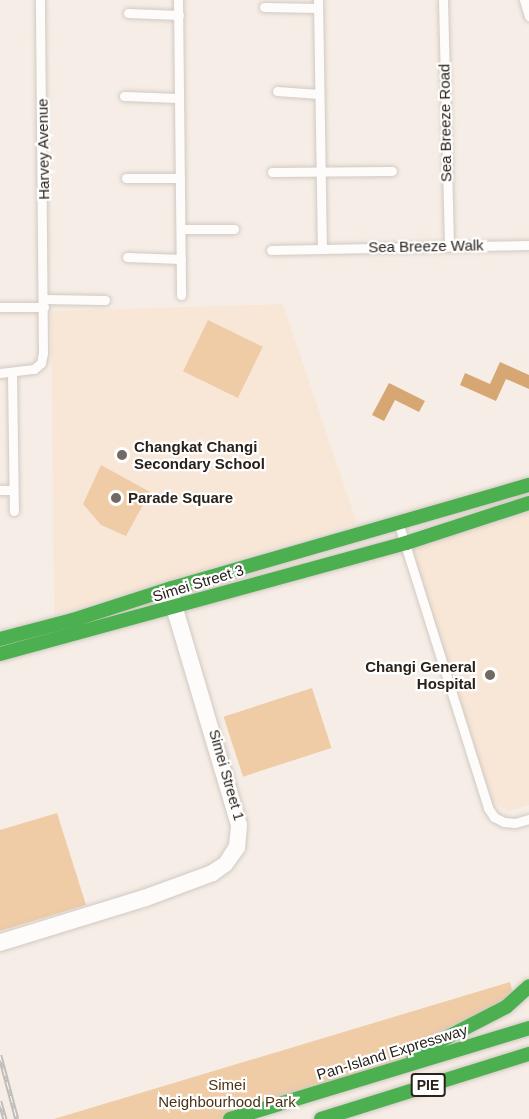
<!DOCTYPE html>
<html>
<head>
<meta charset="utf-8">
<style>
	body { margin:0 }
	#map { position:relative; width:529px; height:1119px; overflow:hidden; background:#f6eee6; font-family:Helvetica,sans-serif }
	div>[style] { position:absolute }
	.built>* { inset:0; background:#f8e7d7 }
	.green>* { inset:0; background:#efcba6; transform-origin:0 0 }
	.water>* { inset:0; background:#d6a773 }
	.roads { filter:drop-shadow(0 0 2px #d1c9c2) drop-shadow(0 0 2px #d1c9c2) }
	.street>* { height:9px; margin:-4.5px; padding:0 4.5px; transform-origin:4.5px; border-radius:4.5px; background:#fefcfb }
	.fast>* { height:14px; margin:-7px; padding:0 7px; transform-origin:7px; border-radius:7px; background:#4caf50 }
	.rail>* { height:4.5px; margin-top:-2.25px; transform-origin:0; background:repeating-linear-gradient(90deg,#fff 0 7px,#bfbcba 0 14px); box-sizing:border-box; border-block:2px solid #bfbcba }
	.dots>* { width:16px; height:16px; translate:-50% -50%; box-sizing:border-box; border:3px solid #fff; border-radius:50% }
	span { translate:-50% -50%; white-space:nowrap; text-align:center; line-height:1.15; -webkit-text-stroke:4.5px #fff; paint-order:stroke }
	.shield-label span { padding:2px 4px; background:#fff; border:2px solid; border-radius:4px; -webkit-text-stroke-width:0 }
	.shield-label { font-size:14px; color:#29221b; font-weight:700 }
	.street-label { font-size:15px; color:#29221b }
	.poi-label { font-size:15px; color:#29221b; font-weight:700 }
	.left { translate:0 -50%; text-align:left }
	.right { translate:-100% -50%; text-align:right }
	.park-label { font-size:15px; color:#4d3214 }
</style>
</head>
<body>
<div id="map">
	<div class="built">
		<div style="clip-path:polygon(283px 304px,357px 523px,54px 615px,51px 311px)"></div>
		<div style="clip-path:polygon(529px 512px,529px 805px,508px 811px,492px 802px,411px 548px)"></div>
	</div>
	<div class="green">
		<div style="left:208px;top:320px;width:61px;height:57px;rotate:26deg"></div>
		<div style="clip-path:polygon(101px 465px,150px 492px,126px 536px,101px 525px,83px 504px)"></div>
		<div style="left:312px;top:688px;width:63px;height:93px;rotate:72deg"></div>
		<div style="clip-path:polygon(57px 813px,86px 905px,0 931px,0 830px)"></div>
		<div style="clip-path:polygon(510px 982px,513px 994px,411px 1056px,226px 1119px,54px 1119px)"></div>
	</div>
	<div class="water">
		<div style="clip-path:polygon(500px 362px,529px 375px,529px 389px,506px 379px,496px 401px,460px 385px,465px 373px,490px 384px)"></div>
		<div style="clip-path:polygon(389px 383px,425px 401px,419px 412px,395px 400px,384px 421px,372px 415px)"></div>
	</div>
	<div class="roads">
		<div class="street">
			<div style="left:178px;top:0;width:295px;rotate:89.4deg"></div>
			<div style="left:318px;top:0;width:247px;rotate:89.1deg"></div>
			<div style="left:443px;top:0;width:245px;rotate:88.6deg"></div>
			<div style="left:524px;top:0;width:17px;rotate:73deg"></div>
			<div style="left:264px;top:7px;width:54px;rotate:1.1deg"></div>
			<div style="left:128px;top:13px;width:51px;rotate:2.2deg"></div>
			<div style="left:277px;top:91px;width:42px;rotate:4.1deg"></div>
			<div style="left:124px;top:96px;width:55px;rotate:2.1deg"></div>
			<div style="left:272px;top:172px;width:120px;rotate:-0.5deg"></div>
			<div style="left:126px;top:178px;width:54px"></div>
			<div style="left:181px;top:229px;width:53px"></div>
			<div style="left:271px;top:250px;width:258px;rotate:-1.1deg"></div>
			<div style="left:127px;top:257px;width:54px;rotate:2.1deg"></div>
			<div style="left:44px;top:299px;width:61px;rotate:0.9deg"></div>
			<div style="left:0;top:307px;width:44px"></div>
			<div style="left:0;top:373px;width:34px;rotate:-7deg"></div>
			<div style="left:34px;top:369px;width:9px;rotate:-41deg"></div>
			<div style="left:41px;top:363px;width:10px;rotate:-79deg"></div>
			<div style="left:43px;top:353px;width:353px;rotate:-90.5deg"></div>
			<div style="left:12px;top:373px;width:138px;rotate:89.2deg"></div>
			<div style="left:0;top:490px;width:13px"></div>
			<div style="left:398px;top:522px;width:300px;rotate:72.5deg"></div>
			<div style="left:488px;top:808px;width:11px;rotate:56deg"></div>
			<div style="left:494px;top:817px;width:11px;rotate:27deg"></div>
			<div style="left:504px;top:822px;width:11px;rotate:5deg"></div>
			<div style="left:515px;top:823px;width:15px;rotate:-16deg"></div>
			<div style="left:0;top:938px;width:150px;rotate:-17.1deg"></div>
			<div style="left:143px;top:894px;width:70px;rotate:-20deg"></div>
			<div style="left:209px;top:870px;width:17px;rotate:-33deg"></div>
			<div style="left:223px;top:861px;width:19px;rotate:-58deg"></div>
			<div style="left:233px;top:845px;width:20px;rotate:-84deg"></div>
			<div style="left:235px;top:825px;width:245px;rotate:-106.6deg"></div>
			<div style="left:0;top:946px;width:153px;rotate:-17.1deg"></div>
			<div style="left:146px;top:901px;width:72px;rotate:-20.5deg"></div>
			<div style="left:213px;top:876px;width:17px;rotate:-36deg"></div>
			<div style="left:227px;top:866px;width:22px;rotate:-54deg"></div>
			<div style="left:240px;top:848px;width:24px;rotate:-85deg"></div>
			<div style="left:242px;top:824px;width:246px;rotate:-106.5deg"></div>
		</div>
		<div class="fast">
			<div style="left:0;top:639px;width:75px;rotate:-14.6deg"></div>
			<div style="left:73px;top:620px;width:104px;rotate:-17.9deg"></div>
			<div style="left:172px;top:588px;width:372px;rotate:-16.1deg"></div>
			<div style="left:0;top:654px;width:421px;rotate:-15.3deg"></div>
			<div style="left:406px;top:543px;width:129px;rotate:-18deg"></div>
			<div style="left:413px;top:1055px;width:105px;rotate:-27.3deg"></div>
			<div style="left:506px;top:1007px;width:31px;rotate:-42deg"></div>
			<div style="left:230px;top:1119px;width:313px;rotate:-16.9deg"></div>
			<div style="left:321px;top:1119px;width:218px;rotate:-17.4deg"></div>
		</div>
	</div>
	<div class="rail">
		<div style="left:0;top:1055px;width:66px;rotate:75.1deg"></div>
		<div style="left:0;top:1101px;width:19px;rotate:74deg"></div>
	</div>
	<div class="dots">
		<div style="left:122px;top:455px;background:#716962"></div>
		<div style="left:116px;top:498px;background:#716962"></div>
		<div style="left:490px;top:675px;background:#716962"></div>
	</div>
	<div class="shield-label">
		<span style="left:428px;top:1085px">PIE</span>
	</div>
	<div class="street-label">
		<span style="left:445px;top:123px;rotate:-91deg">Sea Breeze Road</span>
		<span style="left:43px;top:149px;rotate:-91deg">Harvey Avenue</span>
		<span style="left:426px;top:246px;rotate:-1deg">Sea Breeze Walk</span>
		<span style="left:198px;top:583px;rotate:-17deg">Simei Street 3</span>
		<span style="left:227px;top:775px;rotate:74deg">Simei Street 1</span>
		<span style="left:392px;top:1052px;rotate:-17deg">Pan-Island Expressway</span>
	</div>
	<div class="poi-label">
		<span class="left" style="left:134px;top:455px">Changkat Changi<br>Secondary School</span>
		<span class="left" style="left:128px;top:498px">Parade Square</span>
		<span class="right" style="left:476px;top:675px">Changi General<br>Hospital</span>
	</div>
	<div class="park-label">
		<span style="left:227px;top:1093px">Simei<br>Neighbourhood Park</span>
	</div>
</div>
</body>
</html>
